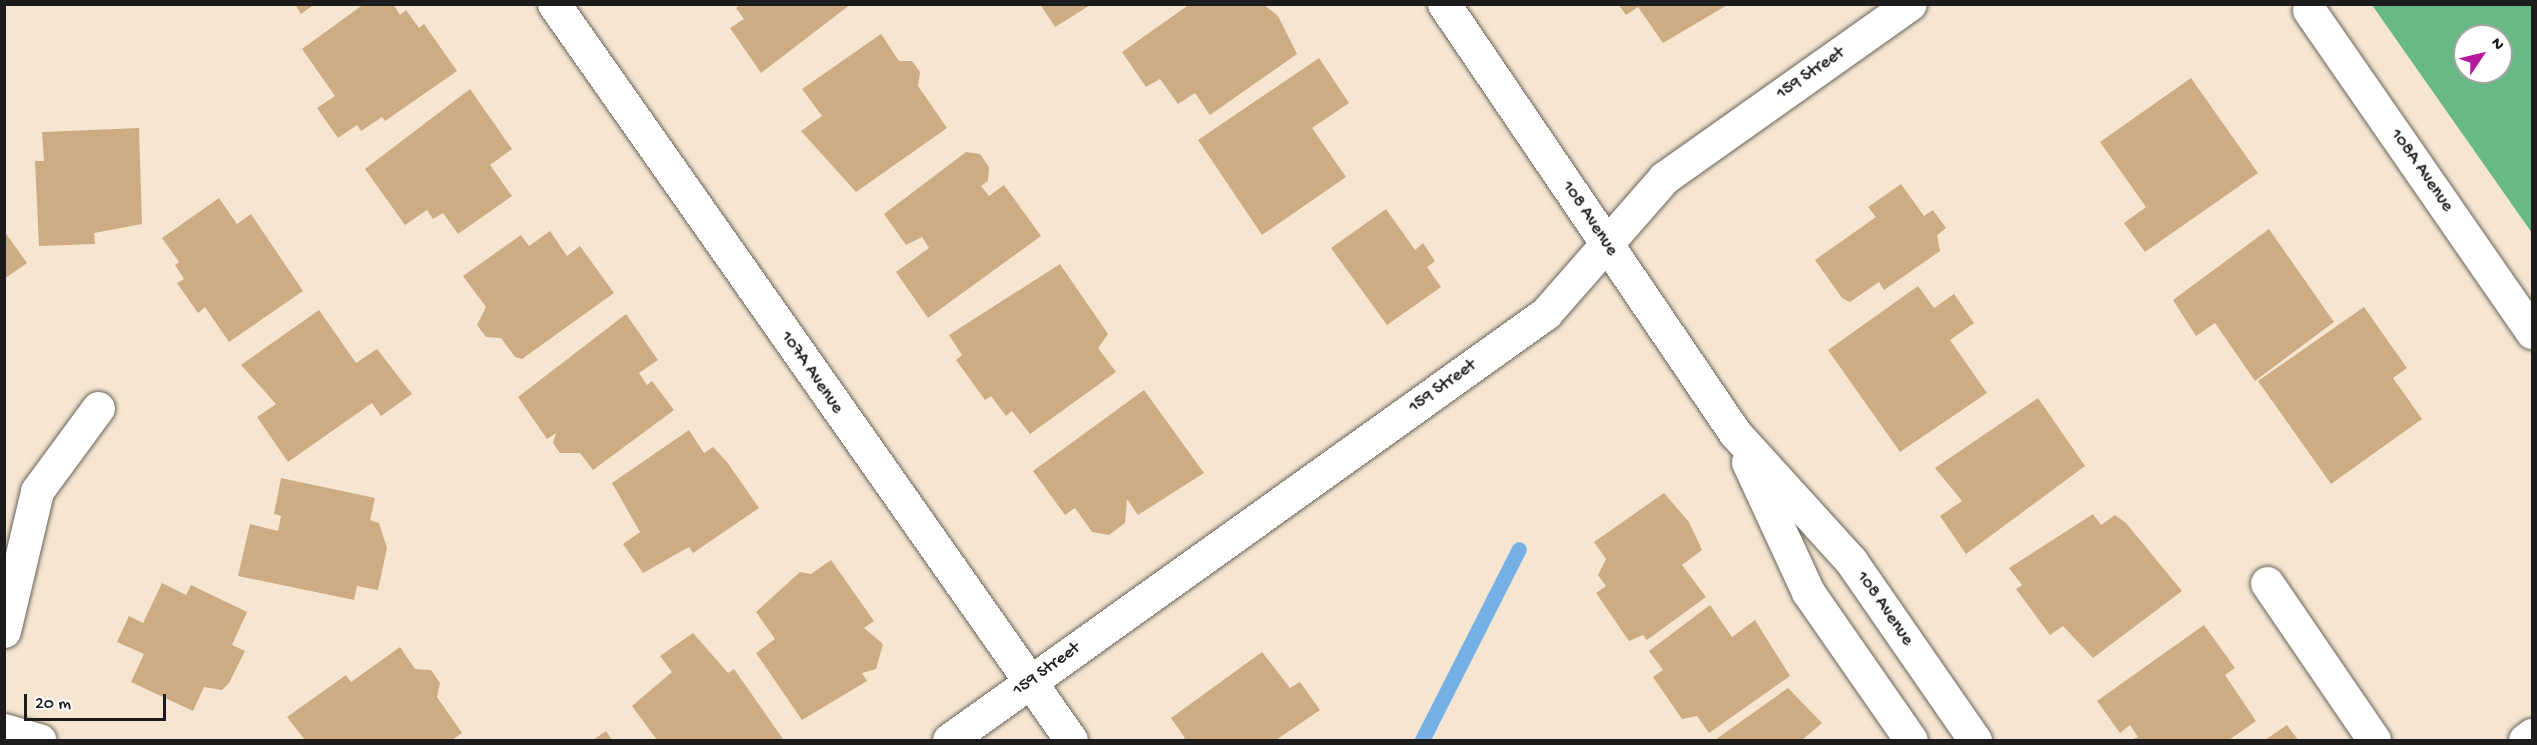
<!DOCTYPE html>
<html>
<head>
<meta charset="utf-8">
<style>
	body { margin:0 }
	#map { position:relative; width:2537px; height:745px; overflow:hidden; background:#f6e6d1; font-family:"Gochi Hand",sans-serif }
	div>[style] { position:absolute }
	.forest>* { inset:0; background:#68b986 }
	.stream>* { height:15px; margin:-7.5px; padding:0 7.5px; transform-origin:7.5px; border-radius:7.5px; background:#74b0e6 }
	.building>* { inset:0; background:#cdac84 }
	.roads { filter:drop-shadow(0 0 2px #68635b) drop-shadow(0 0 2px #68635b) }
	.minor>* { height:33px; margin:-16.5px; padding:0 16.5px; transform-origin:16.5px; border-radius:16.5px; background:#fff }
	span { translate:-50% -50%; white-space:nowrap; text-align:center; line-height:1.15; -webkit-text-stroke:4.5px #fff; paint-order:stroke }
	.street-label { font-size:18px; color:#1c1c1c }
	.frame { position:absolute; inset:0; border:6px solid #1c1c1c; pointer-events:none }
	.north { position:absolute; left:2453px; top:24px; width:60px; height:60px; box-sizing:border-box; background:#fff; border:2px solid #a4a4a4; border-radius:50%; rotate:55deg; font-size:16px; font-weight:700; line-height:24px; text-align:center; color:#1c1c1c }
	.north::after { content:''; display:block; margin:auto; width:21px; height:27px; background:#b5179e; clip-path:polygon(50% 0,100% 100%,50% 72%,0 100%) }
	.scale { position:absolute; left:24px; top:694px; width:142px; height:27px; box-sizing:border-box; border:3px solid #1c1c1c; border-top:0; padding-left:8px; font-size:18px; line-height:21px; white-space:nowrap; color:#1c1c1c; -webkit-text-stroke:4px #fff; paint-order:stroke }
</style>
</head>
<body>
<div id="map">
	<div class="forest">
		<div style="clip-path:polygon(evenodd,2372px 5px,2532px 5px,2532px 233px,2372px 5px,2465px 36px,2501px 36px,2501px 72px,2465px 72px,2465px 36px)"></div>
	</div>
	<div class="stream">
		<div style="left:1422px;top:740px;width:214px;rotate:-63.1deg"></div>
	</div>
	<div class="building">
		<div style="clip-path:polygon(295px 4px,315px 4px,301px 14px)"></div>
		<div style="clip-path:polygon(364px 4px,393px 4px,400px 15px,406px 10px,419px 28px,424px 24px,457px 71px,385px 121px,382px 117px,361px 131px,357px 125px,338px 138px,317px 108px,335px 96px,302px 49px)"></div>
		<div style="clip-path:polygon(741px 4px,851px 4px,761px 73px,730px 28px,744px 19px,736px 8px)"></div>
		<div style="clip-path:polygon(1040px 4px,1092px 4px,1055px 27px)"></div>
		<div style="clip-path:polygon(1190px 4px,1263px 4px,1278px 16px,1297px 54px,1210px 115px,1195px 93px,1178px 104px,1160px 79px,1146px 87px,1122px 52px)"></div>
		<div style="clip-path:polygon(1618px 4px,1729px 4px,1663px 43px,1638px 7px,1626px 15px)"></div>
		<div style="clip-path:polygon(881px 34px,899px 61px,912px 61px,920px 72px,918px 86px,947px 128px,856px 192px,801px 131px,822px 116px,802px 89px)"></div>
		<div style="clip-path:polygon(1319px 58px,1349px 103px,1312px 128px,1346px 177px,1262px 235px,1198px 140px)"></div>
		<div style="clip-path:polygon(2191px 78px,2258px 173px,2145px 252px,2124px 223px,2146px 207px,2100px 142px)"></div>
		<div style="clip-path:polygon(470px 89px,512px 149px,490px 165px,512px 196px,458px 234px,443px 213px,433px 219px,427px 210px,405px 225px,365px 169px)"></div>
		<div style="clip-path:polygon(139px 128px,142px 224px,94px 233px,95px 244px,39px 246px,35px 161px,44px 161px,42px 132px)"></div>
		<div style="clip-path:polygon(966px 152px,980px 154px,989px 167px,988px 181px,981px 186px,989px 196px,1004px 185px,1041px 236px,928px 318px,896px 272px,929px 248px,922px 237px,906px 245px,884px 214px)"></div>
		<div style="clip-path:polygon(1901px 184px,1924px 216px,1933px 210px,1946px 228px,1937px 235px,1940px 251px,1884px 290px,1879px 282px,1850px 302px,1842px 298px,1815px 260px,1876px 217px,1868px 207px)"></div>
		<div style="clip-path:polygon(219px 198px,237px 224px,251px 214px,303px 291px,229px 342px,205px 307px,198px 313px,177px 283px,184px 279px,175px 265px,179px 262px,162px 238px)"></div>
		<div style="clip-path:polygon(1386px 209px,1415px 250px,1423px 243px,1435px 261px,1427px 267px,1441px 287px,1387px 325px,1331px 248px)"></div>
		<div style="clip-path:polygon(2269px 229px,2334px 322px,2255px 381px,2215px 323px,2196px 336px,2173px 300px)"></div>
		<div style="clip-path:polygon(4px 231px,27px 263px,4px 279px)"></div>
		<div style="clip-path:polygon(550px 231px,567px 256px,580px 246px,614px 293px,522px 359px,515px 357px,501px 338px,486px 337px,477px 325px,486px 307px,463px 276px,521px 235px,529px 246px)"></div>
		<div style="clip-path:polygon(1060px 264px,1108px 334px,1098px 348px,1116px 372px,1030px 434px,1012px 411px,1006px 416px,991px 396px,985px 400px,956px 360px,962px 355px,949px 335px)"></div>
		<div style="clip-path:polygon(1918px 286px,1934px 308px,1954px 294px,1974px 323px,1950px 340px,1987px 393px,1900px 452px,1828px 350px)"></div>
		<div style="clip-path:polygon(2364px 307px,2407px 368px,2393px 378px,2422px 419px,2331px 484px,2258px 381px)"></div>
		<div style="clip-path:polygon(319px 310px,356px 363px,377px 349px,412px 394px,381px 416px,372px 403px,288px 462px,257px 417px,276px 404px,241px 365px)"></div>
		<div style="clip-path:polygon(626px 314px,658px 360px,639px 373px,647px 385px,652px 381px,674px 410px,593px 470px,580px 453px,560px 453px,553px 443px,556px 433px,547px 439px,518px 397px)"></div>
		<div style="clip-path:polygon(1144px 390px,1204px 473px,1138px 515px,1127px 499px,1125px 523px,1109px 535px,1092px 532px,1075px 508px,1065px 515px,1033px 471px)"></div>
		<div style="clip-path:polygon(2038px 398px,2085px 466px,1966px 554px,1940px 516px,1962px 501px,1935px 468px)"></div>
		<div style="clip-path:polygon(689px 430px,704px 453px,713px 447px,727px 462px,759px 508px,693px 553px,689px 547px,643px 573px,623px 544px,640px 532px,612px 483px)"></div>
		<div style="clip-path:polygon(281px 478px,375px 498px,370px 520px,379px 523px,387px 548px,378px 590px,357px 586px,354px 600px,238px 576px,250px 524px,278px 531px,281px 516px,274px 514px)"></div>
		<div style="clip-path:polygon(1664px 493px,1689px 522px,1702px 550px,1682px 565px,1706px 597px,1647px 640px,1643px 635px,1629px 641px,1596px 593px,1606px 586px,1598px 575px,1606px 559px,1594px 542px)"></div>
		<div style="clip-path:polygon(2093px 514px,2101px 525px,2115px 515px,2126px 523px,2182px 591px,2093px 658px,2063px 626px,2050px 635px,2016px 589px,2022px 585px,2009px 568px)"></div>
		<div style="clip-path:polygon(831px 560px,874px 621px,864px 628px,883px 644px,876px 669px,862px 673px,867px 681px,802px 720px,756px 653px,775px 639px,756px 612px,800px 572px,811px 574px)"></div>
		<div style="clip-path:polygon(162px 583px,186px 595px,191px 585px,247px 612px,232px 645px,245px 651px,229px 683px,222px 690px,204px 687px,193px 711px,131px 682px,144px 654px,117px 642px,129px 616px,143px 623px)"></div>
		<div style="clip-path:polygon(1710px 605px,1732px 637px,1755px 620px,1790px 676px,1709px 733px,1697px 716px,1682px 719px,1653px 677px,1663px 670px,1649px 651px)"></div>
		<div style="clip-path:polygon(2204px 625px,2235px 668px,2225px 675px,2256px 721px,2229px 740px,2131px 740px,2138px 737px,2130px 725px,2120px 733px,2097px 701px)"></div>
		<div style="clip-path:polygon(693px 633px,728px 673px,734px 669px,783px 739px,657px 740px,632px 706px,672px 672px,660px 656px)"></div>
		<div style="clip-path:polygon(400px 647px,415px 669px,431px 670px,440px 683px,437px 697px,462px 733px,452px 740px,305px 740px,287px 717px,346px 675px,351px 682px)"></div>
		<div style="clip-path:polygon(1262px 652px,1290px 688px,1300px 682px,1320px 710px,1276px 740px,1181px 740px,1185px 738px,1171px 718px)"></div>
		<div style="clip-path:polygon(1788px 688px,1822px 723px,1802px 740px,1715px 740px)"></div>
		<div style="clip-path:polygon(2287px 725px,2298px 740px,2265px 740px)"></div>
		<div style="clip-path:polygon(606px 731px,612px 740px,593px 740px)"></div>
	</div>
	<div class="roads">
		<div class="minor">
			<div style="left:554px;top:4px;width:899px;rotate:54.91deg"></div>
			<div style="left:1444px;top:4px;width:518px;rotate:55.85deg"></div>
			<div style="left:1735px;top:433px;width:173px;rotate:47.8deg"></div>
			<div style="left:1851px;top:561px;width:218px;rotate:55.3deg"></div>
			<div style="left:2309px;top:10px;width:392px;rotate:55.3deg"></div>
			<div style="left:1748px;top:462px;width:143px;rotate:65.2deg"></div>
			<div style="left:1808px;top:592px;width:180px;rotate:55.2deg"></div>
			<div style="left:2267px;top:583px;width:190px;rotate:55.7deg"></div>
			<div style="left:4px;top:631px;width:144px;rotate:-76.7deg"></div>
			<div style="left:37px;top:491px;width:103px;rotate:-53.7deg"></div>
			<div style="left:4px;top:730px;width:37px;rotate:16deg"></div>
			<div style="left:949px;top:740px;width:734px;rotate:-35.57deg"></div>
			<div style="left:1546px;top:313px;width:179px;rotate:-48.8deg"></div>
			<div style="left:1664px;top:178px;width:301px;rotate:-35.3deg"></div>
			<div style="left:2525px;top:740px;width:9px;rotate:-36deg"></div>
		</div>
	</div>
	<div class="street-label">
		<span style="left:1811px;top:74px;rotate:-35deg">159 Street</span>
		<span style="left:2421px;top:171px;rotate:55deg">108A Avenue</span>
		<span style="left:1589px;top:219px;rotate:56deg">108 Avenue</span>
		<span style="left:811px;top:373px;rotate:55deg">107A Avenue</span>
		<span style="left:1443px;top:387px;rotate:-36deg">159 Street</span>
		<span style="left:1884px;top:609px;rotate:55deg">108 Avenue</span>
		<span style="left:1047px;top:670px;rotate:-36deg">159 Street</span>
	</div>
	<div class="frame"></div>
	<div class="north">N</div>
	<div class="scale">20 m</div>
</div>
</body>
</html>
